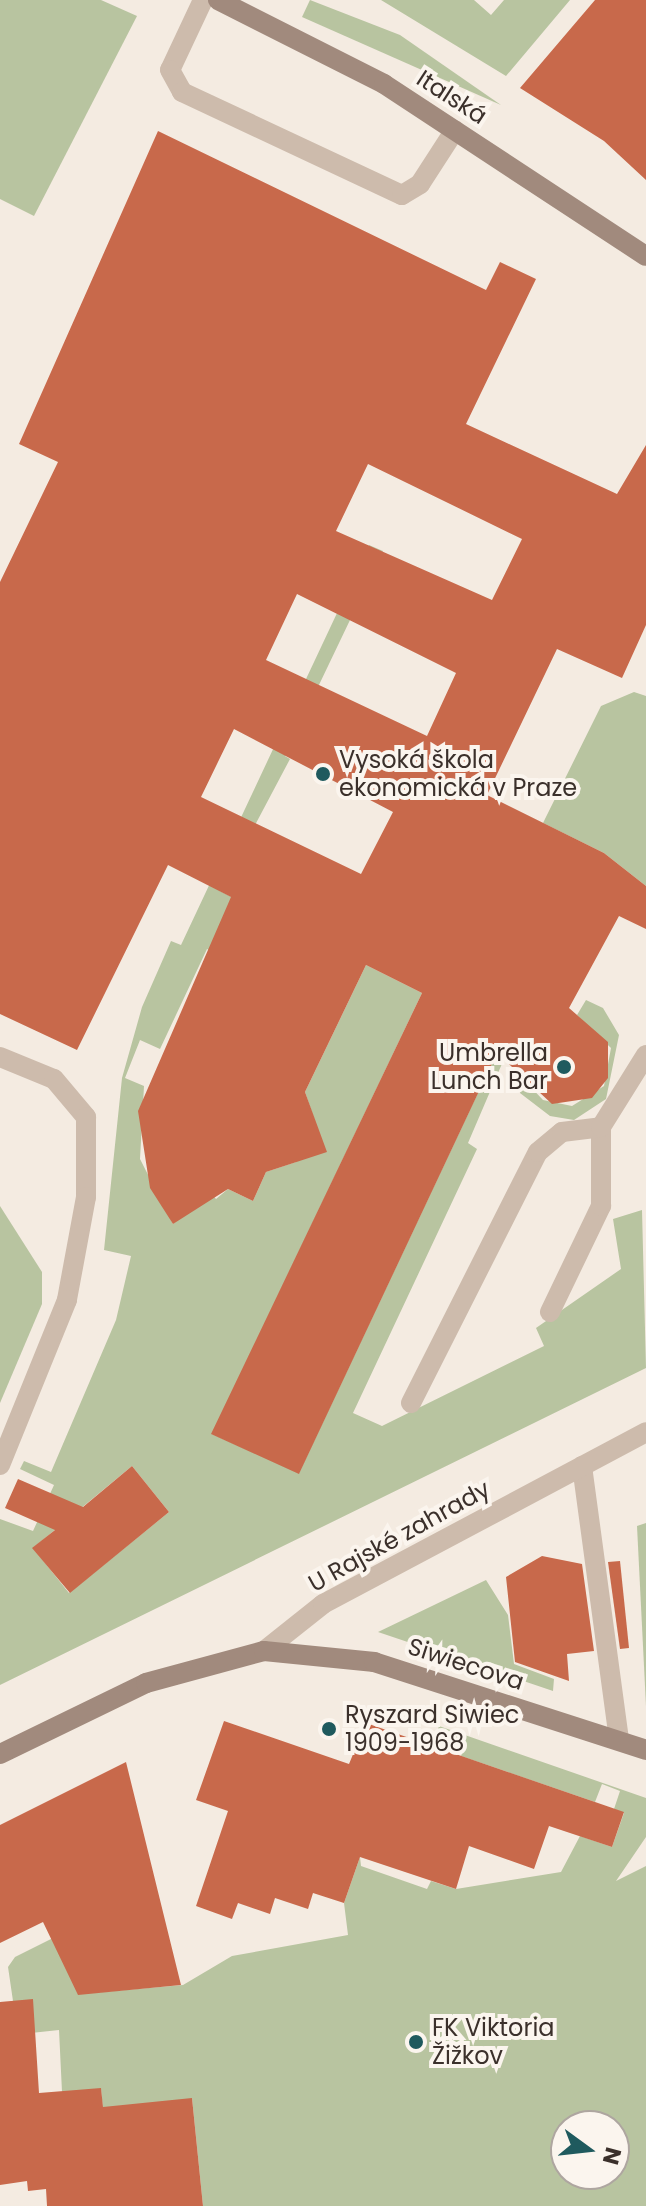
<!DOCTYPE html>
<html>
<head>
<meta charset="utf-8">
<style>
	body { margin:0 }
	#map { position:relative; width:646px; height:2206px; overflow:hidden; background:#f4ebe1; font-family:Poppins,sans-serif }
	div>[style] { position:absolute }
	.green>* { inset:0; background:#b8c4a0 }
	.building>* { inset:0; background:#c8694b }
	.lane>* { height:20px; margin:-10px; padding:0 10px; transform-origin:10px; border-radius:10px; background:#cdbbac }
	.street>* { height:20px; margin:-10px; padding:0 10px; transform-origin:10px; border-radius:10px; background:#cdbbac }
	.secondary>* { height:20px; margin:-10px; padding:0 10px; transform-origin:10px; border-radius:10px; background:#a18a7d }
	.dots>* { width:22px; height:22px; translate:-50% -50%; box-sizing:border-box; border:4px solid #fbf5ee; border-radius:50% }
	span { translate:-50% -50%; white-space:nowrap; text-align:center; line-height:1.15; -webkit-text-stroke:8px #fbf5ee; paint-order:stroke }
	.street-label { font-size:24px; color:#3b302b }
	.poi-label { font-size:24px; color:#3b302b }
	.left { translate:0 -50%; text-align:left }
	.right { translate:-100% -50%; text-align:right }
	.north { position:absolute; left:550px; top:2110px; width:80px; height:80px; box-sizing:border-box; background:#fbf5ee; border:2px solid #aea6a0; border-radius:50%; rotate:105deg; font-size:22px; font-weight:700; line-height:32px; text-align:center; color:#3b302b }
	.north::after { content:''; display:block; margin:auto; width:28px; height:36px; background:#1f5a5e; clip-path:polygon(50% 0,100% 100%,50% 72%,0 100%) }
</style>
</head>
<body>
<div id="map">
	<div class="green">
		<div style="clip-path:polygon(0 0,101px 0,137px 16px,34px 216px,0 199px)"></div>
		<div style="clip-path:polygon(310px 0,400px 35px,501px 105px,302px 17px)"></div>
		<div style="clip-path:polygon(381px 0,474px 0,491px 15px,504px 0,570px 0,506px 76px)"></div>
		<div style="clip-path:polygon(evenodd,369px 545px,383px 551px,285px 756px,290px 759px,220px 891px,311px 938px,294px 974px,263px 975px,207px 949px,160px 1049px,140px 1040px,125px 1078px,144px 1086px,140px 1159px,173px 1224px,210px 1192px,216px 1199px,228px 1189px,253px 1201px,266px 1172px,296px 1162px,315px 1121px,305px 1092px,366px 965px,422px 993px,212px 1434px,299px 1473px,501px 1044px,521px 1053px,525px 1081px,543px 1100px,572px 1106px,604px 1086px,611px 1048px,577px 1015px,586px 1000px,603px 1008px,619px 1035px,606px 1099px,574px 1120px,550px 1116px,520px 1093px,516px 1056px,507px 1052px,468px 1143px,477px 1149px,353px 1413px,382px 1426px,544px 1346px,536px 1328px,621px 1269px,613px 1219px,642px 1210px,646px 1368px,0 1685px,0 1519px,33px 1531px,54px 1485px,20px 1469px,24px 1461px,51px 1472px,116px 1320px,131px 1256px,104px 1250px,122px 1078px,142px 1007px,171px 941px,181px 945px,369px 545px,132px 1466px,169px 1512px,69px 1593px,33px 1548px,132px 1466px)"></div>
		<div style="clip-path:polygon(634px 692px,646px 696px,646px 886px,604px 853px,543px 823px,601px 706px)"></div>
		<div style="clip-path:polygon(0 1206px,42px 1272px,42px 1304px,0 1403px)"></div>
		<div style="clip-path:polygon(646px 1523px,646px 1706px,637px 1526px)"></div>
		<div style="clip-path:polygon(486px 1580px,508px 1615px,514px 1664px,554px 1679px,553px 1691px,378px 1632px)"></div>
		<div style="clip-path:polygon(evenodd,439px 1726px,646px 1798px,646px 1837px,616px 1881px,646px 1866px,646px 2206px,203px 2206px,192px 2098px,110px 2183px,101px 2089px,62px 2092px,59px 2030px,31px 2033px,13px 2001px,8px 1967px,15px 1957px,61px 1934px,91px 1993px,183px 1985px,232px 1956px,348px 1935px,344px 1903px,360px 1857px,361px 1866px,427px 1889px,431px 1881px,456px 1889px,561px 1872px,580px 1836px,612px 1847px,624px 1813px,614px 1809px,620px 1791px,602px 1784px,595px 1802px,461px 1756px,466px 1743px,454px 1739px,450px 1751px,433px 1745px,439px 1726px,566px 2126px,614px 2126px,614px 2174px,566px 2174px,566px 2126px)"></div>
	</div>
	<div class="building">
		<div style="clip-path:polygon(595px 0,646px 0,646px 180px,604px 141px,520px 88px)"></div>
		<div style="clip-path:polygon(evenodd,158px 131px,486px 290px,500px 262px,536px 279px,466px 424px,617px 494px,646px 445px,646px 625px,622px 678px,557px 649px,487px 795px,604px 853px,646px 886px,646px 929px,619px 916px,569px 1008px,608px 1042px,608px 1078px,592px 1098px,552px 1104px,497px 1053px,299px 1474px,211px 1434px,422px 993px,366px 965px,305px 1092px,327px 1152px,266px 1172px,253px 1201px,228px 1189px,173px 1224px,150px 1188px,138px 1111px,231px 897px,168px 865px,77px 1050px,0 1014px,0 582px,58px 462px,19px 444px,158px 131px,368px 464px,522px 539px,492px 600px,336px 531px,368px 464px,158px 131px,297px 594px,456px 673px,427px 736px,266px 660px,297px 594px,158px 131px,234px 729px,393px 812px,361px 874px,201px 797px,234px 729px)"></div>
		<div style="clip-path:polygon(132px 1466px,169px 1512px,70px 1593px,32px 1548px,55px 1530px,5px 1508px,18px 1479px,83px 1507px)"></div>
		<div style="clip-path:polygon(542px 1556px,582px 1564px,594px 1651px,567px 1654px,569px 1681px,515px 1662px,506px 1577px)"></div>
		<div style="clip-path:polygon(620px 1561px,629px 1648px,620px 1649px,608px 1562px)"></div>
		<div style="clip-path:polygon(224px 1721px,349px 1764px,366px 1723px,624px 1812px,612px 1847px,549px 1826px,534px 1869px,469px 1846px,456px 1889px,360px 1857px,344px 1903px,313px 1893px,308px 1909px,275px 1898px,270px 1914px,238px 1903px,232px 1919px,196px 1906px,228px 1811px,196px 1800px)"></div>
		<div style="clip-path:polygon(126px 1762px,181px 1985px,78px 1995px,43px 1922px,0 1943px,0 1825px)"></div>
		<div style="clip-path:polygon(33px 1999px,39px 2093px,101px 2088px,103px 2107px,192px 2098px,203px 2206px,47px 2206px,46px 2189px,28px 2191px,27px 2181px,0 2185px,0 2002px)"></div>
	</div>
	<div class="lane">
		<div style="left:203px;top:0;width:77px;rotate:115.2deg"></div>
		<div style="left:170px;top:70px;width:25px;rotate:61deg"></div>
		<div style="left:182px;top:92px;width:243px;rotate:25.1deg"></div>
		<div style="left:402px;top:195px;width:21px;rotate:-31deg"></div>
		<div style="left:420px;top:184px;width:64px;rotate:-57.1deg"></div>
		<div style="left:0;top:1057px;width:58px;rotate:22.2deg"></div>
		<div style="left:54px;top:1079px;width:50px;rotate:49.9deg"></div>
		<div style="left:86px;top:1117px;width:80px;rotate:90deg"></div>
		<div style="left:86px;top:1197px;width:105px;rotate:100.5deg"></div>
		<div style="left:67px;top:1300px;width:178px;rotate:112.1deg"></div>
		<div style="left:550px;top:1312px;width:118px;rotate:-64.3deg"></div>
		<div style="left:601px;top:1206px;width:79px;rotate:-90deg"></div>
		<div style="left:411px;top:1403px;width:281px;rotate:-63.2deg"></div>
		<div style="left:538px;top:1152px;width:31px;rotate:-40deg"></div>
		<div style="left:562px;top:1132px;width:39px;rotate:-7deg"></div>
		<div style="left:601px;top:1127px;width:85px;rotate:-58deg"></div>
		<div style="left:582px;top:1466px;width:277px;rotate:82.3deg"></div>
	</div>
	<div class="street">
		<div style="left:264px;top:1651px;width:75px;rotate:-38.5deg"></div>
		<div style="left:323px;top:1604px;width:366px;rotate:-28deg"></div>
	</div>
	<div class="secondary">
		<div style="left:218px;top:0;width:186px;rotate:26.8deg"></div>
		<div style="left:384px;top:84px;width:313px;rotate:33.3deg"></div>
		<div style="left:0;top:1754px;width:162px;rotate:-25.9deg"></div>
		<div style="left:146px;top:1683px;width:122px;rotate:-15.2deg"></div>
		<div style="left:264px;top:1651px;width:111px;rotate:5.7deg"></div>
		<div style="left:374px;top:1662px;width:286px;rotate:17.9deg"></div>
	</div>
	<div class="dots">
		<div style="left:323px;top:774px;background:#1f5a5e"></div>
		<div style="left:564px;top:1067px;background:#1f5a5e"></div>
		<div style="left:329px;top:1729px;background:#1f5a5e"></div>
		<div style="left:416px;top:2042px;background:#1f5a5e"></div>
	</div>
	<div class="street-label">
		<span style="left:452px;top:97px;rotate:33deg">Italská</span>
		<span style="left:399px;top:1536px;rotate:-29deg">U Rajské zahrady</span>
		<span style="left:466px;top:1664px;rotate:18deg">Siwiecova</span>
	</div>
	<div class="poi-label">
		<span class="left" style="left:339px;top:774px">Vysoká škola<br>ekonomická v Praze</span>
		<span class="right" style="left:548px;top:1067px">Umbrella<br>Lunch Bar</span>
		<span class="left" style="left:345px;top:1729px">Ryszard Siwiec<br>1909-1968</span>
		<span class="left" style="left:432px;top:2042px">FK Viktoria<br>Žižkov</span>
	</div>
	<div class="north">N</div>
</div>
</body>
</html>
